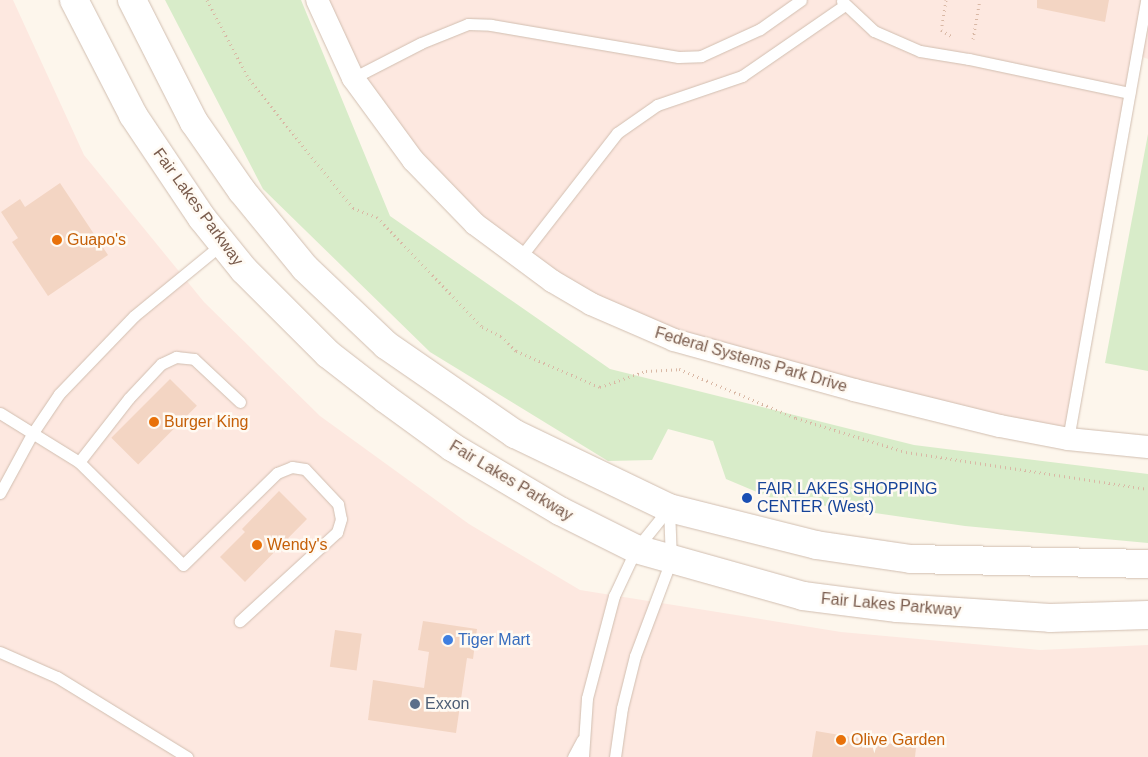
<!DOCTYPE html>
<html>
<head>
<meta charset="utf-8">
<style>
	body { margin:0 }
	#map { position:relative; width:1148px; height:757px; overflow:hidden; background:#fdf6ec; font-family:Arial,sans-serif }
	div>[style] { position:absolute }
	.commercial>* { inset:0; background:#fde8e0 }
	.green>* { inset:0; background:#d8ecc9 }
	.building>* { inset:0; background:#f3d5c3; transform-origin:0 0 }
	.path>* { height:3px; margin-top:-1.5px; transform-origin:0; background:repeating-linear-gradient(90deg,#d9b8a5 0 1px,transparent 0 5px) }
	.roads { filter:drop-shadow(0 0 1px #d1beb0) drop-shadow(0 0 1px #d1beb0) }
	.service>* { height:11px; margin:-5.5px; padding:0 5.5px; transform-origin:5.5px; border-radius:5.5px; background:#fff }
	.minor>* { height:22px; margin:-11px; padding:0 11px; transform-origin:11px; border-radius:11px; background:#fff }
	.secondary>* { height:28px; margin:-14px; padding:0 14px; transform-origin:14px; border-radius:14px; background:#fff }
	.dots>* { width:14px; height:14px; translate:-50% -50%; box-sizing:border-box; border:2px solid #fffaf3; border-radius:50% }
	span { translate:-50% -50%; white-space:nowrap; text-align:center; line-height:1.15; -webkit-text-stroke:5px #fffaf3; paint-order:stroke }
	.street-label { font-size:16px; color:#7a5c4d }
	.food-label { font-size:16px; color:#c56008 }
	.left { translate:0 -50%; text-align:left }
	.transit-label { font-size:16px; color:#164399 }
	.shop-label { font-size:16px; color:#366cbe }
	.service-label { font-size:16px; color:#4e5e75 }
</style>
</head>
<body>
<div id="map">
	<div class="commercial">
		<div style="clip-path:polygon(0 0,13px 0,84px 155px,204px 302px,320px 416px,469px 524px,580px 590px,841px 632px,1040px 650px,1148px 645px,1148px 757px,0 757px)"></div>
		<div style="clip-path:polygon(317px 0,1148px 0,1148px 59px,1137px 55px,1068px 439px,714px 353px,519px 259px,376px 114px)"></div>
	</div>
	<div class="green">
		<div style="clip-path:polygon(165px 0,301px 0,390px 216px,610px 369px,914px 445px,1148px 474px,1148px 543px,965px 526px,771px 498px,726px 479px,713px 441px,668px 429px,652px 460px,608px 461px,430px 352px,263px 189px)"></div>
		<div style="clip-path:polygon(1148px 134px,1148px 371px,1105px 363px)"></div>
	</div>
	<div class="building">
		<div style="clip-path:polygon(1037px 0,1109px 0,1105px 22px,1037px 8px)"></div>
		<div style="clip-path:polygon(60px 183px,108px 255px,48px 296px,12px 242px,18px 238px,1px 212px,20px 199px,25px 207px)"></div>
		<div style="left:170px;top:379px;width:38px;height:83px;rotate:45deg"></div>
		<div style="clip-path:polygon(279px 491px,307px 519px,245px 582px,220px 557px,245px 532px,242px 529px)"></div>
		<div style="clip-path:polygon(423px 621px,477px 629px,473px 659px,467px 658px,456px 733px,368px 720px,373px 680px,424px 688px,429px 652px,418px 650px)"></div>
		<div style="left:335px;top:630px;width:27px;height:37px;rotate:8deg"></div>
		<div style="clip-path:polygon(816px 731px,916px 748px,915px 757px,812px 757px)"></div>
	</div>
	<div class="path">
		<div style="left:207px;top:0;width:89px;rotate:62deg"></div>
		<div style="left:249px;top:79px;width:166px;rotate:51.1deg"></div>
		<div style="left:353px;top:208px;width:26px;rotate:21deg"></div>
		<div style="left:377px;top:217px;width:152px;rotate:46.3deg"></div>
		<div style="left:482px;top:327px;width:21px;rotate:25deg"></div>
		<div style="left:501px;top:336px;width:21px;rotate:45deg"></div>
		<div style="left:516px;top:351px;width:91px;rotate:23.2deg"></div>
		<div style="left:600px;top:387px;width:49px;rotate:-19.2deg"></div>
		<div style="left:646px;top:371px;width:33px;rotate:-3deg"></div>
		<div style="left:679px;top:369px;width:127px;rotate:22.7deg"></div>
		<div style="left:796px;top:418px;width:115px;rotate:17.2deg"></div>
		<div style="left:906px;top:452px;width:245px;rotate:8.7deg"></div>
		<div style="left:946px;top:0;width:30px;rotate:99deg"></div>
		<div style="left:941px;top:30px;width:14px;rotate:30deg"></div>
		<div style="left:973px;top:39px;width:40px;rotate:-80deg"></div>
	</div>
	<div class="roads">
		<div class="service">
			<div style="left:842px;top:1px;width:44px;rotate:43.2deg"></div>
			<div style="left:874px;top:31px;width:50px;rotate:23.5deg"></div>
			<div style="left:920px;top:51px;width:50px;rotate:9.3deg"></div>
			<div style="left:969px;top:59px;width:164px;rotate:12deg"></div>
			<div style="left:353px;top:78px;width:76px;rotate:-27.2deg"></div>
			<div style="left:421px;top:43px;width:51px;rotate:-22deg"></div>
			<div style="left:468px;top:24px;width:23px;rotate:2deg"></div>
			<div style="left:491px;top:25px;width:190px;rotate:9.7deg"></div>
			<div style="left:678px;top:57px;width:23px;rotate:-2deg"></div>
			<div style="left:701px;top:56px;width:65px;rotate:-24.6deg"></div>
			<div style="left:760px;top:29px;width:50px;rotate:-35.3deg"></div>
			<div style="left:519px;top:259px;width:160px;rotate:-52.1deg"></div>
			<div style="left:617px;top:133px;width:49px;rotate:-35deg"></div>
			<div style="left:657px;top:105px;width:90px;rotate:-18.8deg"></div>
			<div style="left:742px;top:76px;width:125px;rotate:-34.6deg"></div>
			<div style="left:0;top:413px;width:93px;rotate:31.8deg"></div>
			<div style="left:79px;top:462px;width:146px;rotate:44.7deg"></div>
			<div style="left:183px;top:565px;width:132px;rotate:-44.4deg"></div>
			<div style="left:277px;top:473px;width:16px;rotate:-22deg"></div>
			<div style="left:292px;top:467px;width:13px;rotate:9deg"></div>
			<div style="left:305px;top:469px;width:48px;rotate:46.7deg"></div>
			<div style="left:338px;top:504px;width:15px;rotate:79deg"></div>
			<div style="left:341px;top:519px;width:14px;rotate:107deg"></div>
			<div style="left:337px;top:532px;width:132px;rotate:137.5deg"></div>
			<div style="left:1068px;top:439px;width:446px;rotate:-79.9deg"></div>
			<div style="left:79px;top:462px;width:81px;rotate:-52deg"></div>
			<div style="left:129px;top:398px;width:47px;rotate:-46.7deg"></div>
			<div style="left:161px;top:364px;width:17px;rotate:-25deg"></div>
			<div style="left:176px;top:357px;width:18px;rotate:6deg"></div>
			<div style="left:194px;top:359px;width:63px;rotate:43.1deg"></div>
			<div style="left:0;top:493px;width:67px;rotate:-61.5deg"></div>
			<div style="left:32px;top:434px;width:48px;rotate:-56deg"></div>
			<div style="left:59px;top:394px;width:108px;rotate:-46.1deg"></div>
			<div style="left:134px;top:316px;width:114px;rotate:-39.3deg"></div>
			<div style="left:0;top:652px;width:62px;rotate:23.7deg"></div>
			<div style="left:57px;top:677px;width:153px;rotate:31.6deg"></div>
			<div style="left:573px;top:757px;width:19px;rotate:-62deg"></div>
			<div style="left:583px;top:757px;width:59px;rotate:-86.1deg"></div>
			<div style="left:587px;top:698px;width:106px;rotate:-75.2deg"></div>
			<div style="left:614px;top:596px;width:52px;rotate:-64.9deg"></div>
			<div style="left:636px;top:549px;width:53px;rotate:-51.2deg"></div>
			<div style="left:615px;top:757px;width:49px;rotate:-81.9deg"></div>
			<div style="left:622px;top:708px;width:54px;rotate:-76deg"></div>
			<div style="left:635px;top:656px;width:103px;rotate:-69.4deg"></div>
			<div style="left:671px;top:560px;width:52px;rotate:-92.2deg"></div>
		</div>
		<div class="minor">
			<div style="left:317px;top:0;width:86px;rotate:65.2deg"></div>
			<div style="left:353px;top:78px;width:102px;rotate:53.8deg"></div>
			<div style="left:413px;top:160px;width:89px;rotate:45.9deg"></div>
			<div style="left:475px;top:224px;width:96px;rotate:36.5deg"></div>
			<div style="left:552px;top:281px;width:45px;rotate:30.5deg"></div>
			<div style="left:591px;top:304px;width:90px;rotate:23.4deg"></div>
			<div style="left:674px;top:340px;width:187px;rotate:15.5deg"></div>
			<div style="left:854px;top:390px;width:150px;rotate:13.9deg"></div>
			<div style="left:1000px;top:426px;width:69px;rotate:10.8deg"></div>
			<div style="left:1068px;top:439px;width:80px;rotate:5.7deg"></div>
		</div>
		<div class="secondary">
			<div style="left:74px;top:0;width:129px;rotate:62.8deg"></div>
			<div style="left:133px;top:115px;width:124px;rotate:56.2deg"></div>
			<div style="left:202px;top:218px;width:67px;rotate:51.1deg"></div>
			<div style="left:244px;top:270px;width:119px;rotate:45deg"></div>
			<div style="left:328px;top:354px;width:73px;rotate:37.8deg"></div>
			<div style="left:386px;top:399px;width:82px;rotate:36deg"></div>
			<div style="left:452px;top:447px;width:126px;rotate:30.7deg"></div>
			<div style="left:560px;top:511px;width:85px;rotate:26.6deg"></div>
			<div style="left:636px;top:549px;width:173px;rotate:15.7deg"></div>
			<div style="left:803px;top:596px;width:95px;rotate:7.3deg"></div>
			<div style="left:897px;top:608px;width:153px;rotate:3.7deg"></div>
			<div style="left:1050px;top:618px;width:98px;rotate:-1.8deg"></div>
			<div style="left:132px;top:0;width:137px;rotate:63.1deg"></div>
			<div style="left:194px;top:122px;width:84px;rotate:55.2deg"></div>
			<div style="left:242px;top:191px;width:99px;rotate:50.7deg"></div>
			<div style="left:305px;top:268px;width:112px;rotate:43.5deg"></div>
			<div style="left:386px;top:345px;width:157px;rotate:34.6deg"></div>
			<div style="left:515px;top:434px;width:171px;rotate:25.7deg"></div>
			<div style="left:669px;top:508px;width:152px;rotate:14.1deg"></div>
			<div style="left:816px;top:545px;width:96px;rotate:8.4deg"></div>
			<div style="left:911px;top:559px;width:237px;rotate:1.2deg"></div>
		</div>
	</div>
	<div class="dots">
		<div style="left:57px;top:240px;background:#e8710a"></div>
		<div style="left:154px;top:422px;background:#e8710a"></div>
		<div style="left:747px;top:498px;background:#1a4fb4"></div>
		<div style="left:257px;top:545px;background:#e8710a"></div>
		<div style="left:448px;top:640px;background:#3f7fe0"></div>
		<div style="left:415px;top:704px;background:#5c6f8a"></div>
		<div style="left:841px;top:740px;background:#e8710a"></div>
	</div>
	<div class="street-label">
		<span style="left:198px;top:207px;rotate:54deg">Fair Lakes Parkway</span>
		<span style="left:751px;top:360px;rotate:16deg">Federal Systems Park Drive</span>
		<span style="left:511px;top:481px;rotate:31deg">Fair Lakes Parkway</span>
		<span style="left:891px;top:605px;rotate:5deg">Fair Lakes Parkway</span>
	</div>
	<div class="food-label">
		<span class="left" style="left:67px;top:240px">Guapo's</span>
		<span class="left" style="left:164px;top:422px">Burger King</span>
		<span class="left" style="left:267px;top:545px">Wendy's</span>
		<span class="left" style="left:851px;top:740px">Olive Garden</span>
	</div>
	<div class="transit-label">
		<span class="left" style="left:757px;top:498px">FAIR LAKES SHOPPING<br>CENTER (West)</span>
	</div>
	<div class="shop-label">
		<span class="left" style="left:458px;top:640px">Tiger Mart</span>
	</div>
	<div class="service-label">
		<span class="left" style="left:425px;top:704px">Exxon</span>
	</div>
</div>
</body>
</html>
